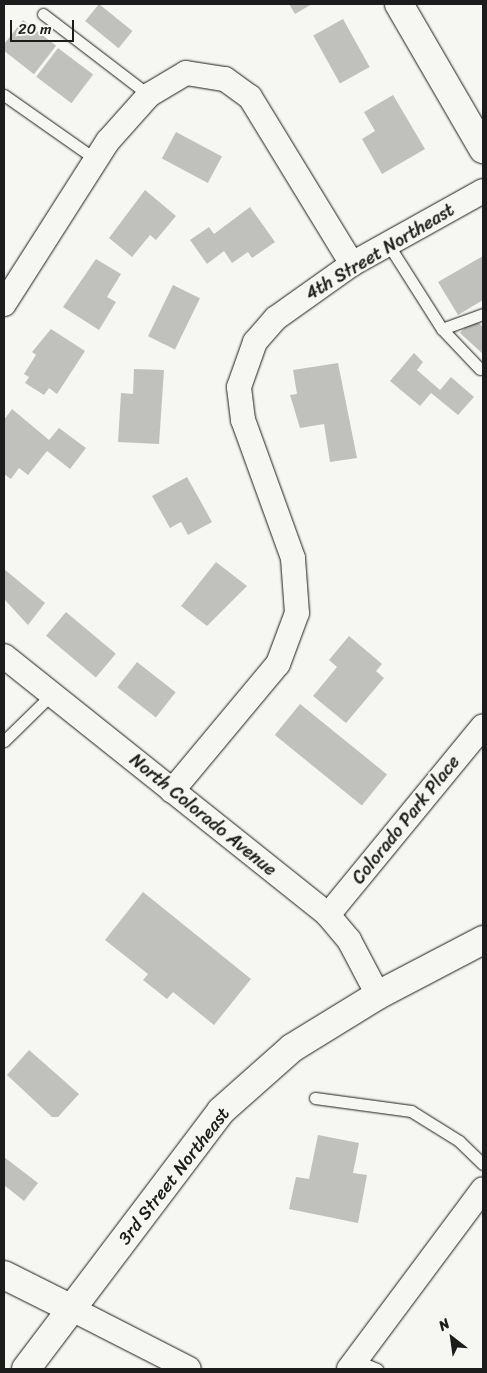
<!DOCTYPE html>
<html>
<head>
<meta charset="utf-8">
<style>
	body { margin:0 }
	#map { position:relative; width:487px; height:1373px; overflow:hidden; background:#f6f6f2; font-family:Sriracha,sans-serif }
	div>[style] { position:absolute }
	.building>* { inset:0; background:#c0c0bd; transform-origin:0 0 }
	.roads { filter:drop-shadow(0 0 1px #1c1c1c) drop-shadow(0 0 1px #1c1c1c) }
	.lane>* { height:11px; margin:-5.5px; padding:0 5.5px; transform-origin:5.5px; border-radius:5.5px; background:#f6f6f2 }
	.street>* { height:24px; margin:-12px; padding:0 12px; transform-origin:12px; border-radius:12px; background:#f6f6f2 }
	.secondary>* { height:28px; margin:-14px; padding:0 14px; transform-origin:14px; border-radius:14px; background:#f6f6f2 }
	span { translate:-50% -50%; white-space:nowrap; text-align:center; line-height:1.15; -webkit-text-stroke:4.5px #f6f6f2; paint-order:stroke }
	.street-label { font-size:18px; color:#1c1c1c }
	.frame { position:absolute; inset:0; border:5px solid #1c1c1c; pointer-events:none }
	.north { position:absolute; left:427px; top:1313px; width:50px; height:50px; -webkit-text-stroke:4px #f6f6f2; paint-order:stroke; rotate:330deg; font-size:14px; font-weight:700; line-height:20px; text-align:center; color:#1c1c1c }
	.north::after { content:''; display:block; margin:auto; width:18px; height:22px; background:#1c1c1c; clip-path:polygon(50% 0,100% 100%,50% 72%,0 100%) }
	.scale { position:absolute; left:10px; top:20px; width:64px; height:22px; box-sizing:border-box; border:2px solid #1c1c1c; border-top:0; padding-left:6px; font-size:15px; line-height:18px; white-space:nowrap; color:#1c1c1c; -webkit-text-stroke:4px #f6f6f2; paint-order:stroke }
</style>
</head>
<body>
<div id="map">
	<div class="building">
		<div style="left:99px;top:4px;width:43px;height:22px;rotate:39deg"></div>
		<div style="clip-path:polygon(289px 4px,312px 4px,295px 14px)"></div>
		<div style="left:343px;top:19px;width:55px;height:34px;rotate:61deg"></div>
		<div style="left:23px;top:20px;width:42px;height:36px;rotate:38deg"></div>
		<div style="left:58px;top:48px;width:44px;height:36px;rotate:37deg"></div>
		<div style="clip-path:polygon(393px 95px,425px 149px,382px 174px,362px 139px,375px 131px,364px 112px)"></div>
		<div style="left:176px;top:132px;width:52px;height:30px;rotate:28deg"></div>
		<div style="clip-path:polygon(145px 190px,176px 216px,156px 240px,150px 235px,132px 257px,109px 238px)"></div>
		<div style="clip-path:polygon(250px 207px,275px 242px,252px 258px,248px 252px,232px 263px,224px 251px,207px 264px,190px 240px,209px 227px,214px 234px)"></div>
		<div style="clip-path:polygon(483px 256px,483px 300px,458px 315px,438px 282px)"></div>
		<div style="clip-path:polygon(96px 259px,121px 274px,107px 297px,116px 302px,99px 330px,63px 307px)"></div>
		<div style="left:173px;top:285px;width:30px;height:57px;rotate:26deg"></div>
		<div style="clip-path:polygon(474px 318px,483px 327px,483px 354px,460px 333px)"></div>
		<div style="clip-path:polygon(51px 329px,85px 351px,57px 394px,49px 388px,44px 395px,25px 383px,29px 377px,24px 374px,36px 355px,32px 352px)"></div>
		<div style="clip-path:polygon(414px 353px,423px 362px,417px 370px,440px 390px,451px 377px,474px 397px,458px 415px,431px 393px,420px 406px,390px 381px)"></div>
		<div style="clip-path:polygon(338px 363px,357px 458px,330px 462px,324px 424px,300px 428px,290px 395px,297px 394px,293px 370px)"></div>
		<div style="clip-path:polygon(134px 369px,164px 370px,159px 444px,118px 442px,121px 393px,133px 394px)"></div>
		<div style="clip-path:polygon(12px 409px,49px 440px,59px 428px,86px 448px,70px 469px,47px 451px,28px 475px,19px 468px,11px 479px,4px 474px,4px 420px)"></div>
		<div style="clip-path:polygon(187px 477px,212px 522px,188px 535px,181px 522px,170px 528px,152px 496px)"></div>
		<div style="clip-path:polygon(216px 562px,247px 586px,207px 626px,181px 606px)"></div>
		<div style="clip-path:polygon(4px 569px,45px 603px,28px 625px,4px 599px)"></div>
		<div style="left:66px;top:612px;width:65px;height:31px;rotate:40deg"></div>
		<div style="clip-path:polygon(349px 636px,382px 664px,376px 671px,384px 678px,346px 723px,313px 696px,337px 667px,329px 660px)"></div>
		<div style="left:137px;top:662px;width:49px;height:32px;rotate:38deg"></div>
		<div style="left:300px;top:704px;width:112px;height:40px;rotate:39deg"></div>
		<div style="clip-path:polygon(143px 892px,251px 979px,214px 1025px,173px 992px,167px 999px,143px 980px,148px 974px,105px 940px)"></div>
		<div style="clip-path:polygon(29px 1050px,79px 1094px,58px 1117px,52px 1117px,7px 1075px)"></div>
		<div style="clip-path:polygon(318px 1135px,359px 1143px,353px 1173px,367px 1175px,358px 1223px,289px 1209px,296px 1177px,309px 1179px)"></div>
		<div style="clip-path:polygon(4px 1157px,38px 1183px,24px 1201px,4px 1185px)"></div>
	</div>
	<div class="roads">
		<div class="lane">
			<div style="left:43px;top:14px;width:133px;rotate:37.4deg"></div>
			<div style="left:4px;top:95px;width:111px;rotate:35.1deg"></div>
			<div style="left:388px;top:244px;width:101px;rotate:57.6deg"></div>
			<div style="left:442px;top:329px;width:55px;rotate:46.5deg"></div>
			<div style="left:442px;top:329px;width:44px;rotate:-20.1deg"></div>
			<div style="left:4px;top:741px;width:67px;rotate:-44.4deg"></div>
			<div style="left:315px;top:1098px;width:97px;rotate:7.7deg"></div>
			<div style="left:411px;top:1111px;width:57px;rotate:32deg"></div>
			<div style="left:459px;top:1141px;width:33px;rotate:44deg"></div>
			<div style="left:355px;top:1360px;width:24px;rotate:22deg"></div>
		</div>
		<div class="street">
			<div style="left:4px;top:304px;width:193px;rotate:-57.5deg"></div>
			<div style="left:108px;top:141px;width:62px;rotate:-48.3deg"></div>
			<div style="left:149px;top:95px;width:43px;rotate:-30.7deg"></div>
			<div style="left:186px;top:73px;width:39px;rotate:9deg"></div>
			<div style="left:225px;top:79px;width:31px;rotate:36deg"></div>
			<div style="left:250px;top:97px;width:196px;rotate:58.6deg"></div>
			<div style="left:4px;top:656px;width:415px;rotate:38.6deg"></div>
			<div style="left:328px;top:915px;width:33px;rotate:50deg"></div>
			<div style="left:349px;top:940px;width:62px;rotate:62.2deg"></div>
			<div style="left:172px;top:791px;width:165px;rotate:-50.2deg"></div>
			<div style="left:278px;top:664px;width:54px;rotate:-69.6deg"></div>
			<div style="left:297px;top:613px;width:55px;rotate:-94.2deg"></div>
			<div style="left:293px;top:558px;width:147px;rotate:-109.9deg"></div>
			<div style="left:243px;top:420px;width:33px;rotate:-97deg"></div>
			<div style="left:239px;top:387px;width:48px;rotate:-70.4deg"></div>
			<div style="left:255px;top:342px;width:32px;rotate:-49deg"></div>
			<div style="left:276px;top:318px;width:93px;rotate:-35.4deg"></div>
			<div style="left:352px;top:264px;width:150px;rotate:-29.1deg"></div>
			<div style="left:328px;top:915px;width:244px;rotate:-50.6deg"></div>
			<div style="left:72px;top:1309px;width:131px;rotate:27.1deg"></div>
			<div style="left:349px;top:1369px;width:224px;rotate:-53.3deg"></div>
		</div>
		<div class="secondary">
			<div style="left:399px;top:4px;width:168px;rotate:59.9deg"></div>
			<div style="left:4px;top:1275px;width:76px;rotate:26.6deg"></div>
			<div style="left:26px;top:1369px;width:323px;rotate:-52.9deg"></div>
			<div style="left:221px;top:1111px;width:95px;rotate:-41.6deg"></div>
			<div style="left:292px;top:1048px;width:101px;rotate:-31.6deg"></div>
			<div style="left:378px;top:995px;width:119px;rotate:-27.6deg"></div>
		</div>
	</div>
	<div class="street-label">
		<span style="left:380px;top:252px;rotate:-31deg">4th Street Northeast</span>
		<span style="left:203px;top:815px;rotate:39deg">North Colorado Avenue</span>
		<span style="left:406px;top:820px;rotate:-51deg">Colorado Park Place</span>
		<span style="left:174px;top:1176px;rotate:-52deg">3rd Street Northeast</span>
	</div>
	<div class="frame"></div>
	<div class="north">N</div>
	<div class="scale">20 m</div>
</div>
</body>
</html>
